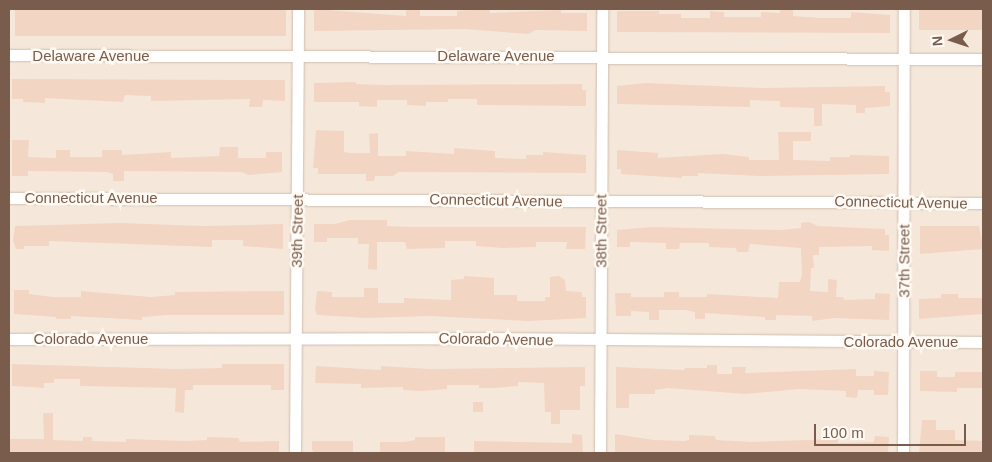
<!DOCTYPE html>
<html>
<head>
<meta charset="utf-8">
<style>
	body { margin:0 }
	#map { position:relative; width:992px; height:462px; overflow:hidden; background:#fdf6ec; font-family:Arial,sans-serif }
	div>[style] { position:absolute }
	.residential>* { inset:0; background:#f5e8da; transform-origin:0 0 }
	.building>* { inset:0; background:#f3d5c3; transform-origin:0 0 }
	.roads { filter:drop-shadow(0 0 1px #d1beb0) drop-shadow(0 0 1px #d1beb0) }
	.street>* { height:11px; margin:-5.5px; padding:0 5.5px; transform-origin:5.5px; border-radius:5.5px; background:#fff }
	span { translate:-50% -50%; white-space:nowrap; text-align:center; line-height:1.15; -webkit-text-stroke:5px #fffaf3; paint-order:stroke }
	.street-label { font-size:15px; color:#7a5c4d }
	.frame { position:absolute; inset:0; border:10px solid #7a5c4d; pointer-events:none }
	.north { position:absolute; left:927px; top:15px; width:50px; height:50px; -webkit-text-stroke:4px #fffaf3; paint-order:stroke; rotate:266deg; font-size:14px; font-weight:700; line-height:20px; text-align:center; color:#7a5c4d }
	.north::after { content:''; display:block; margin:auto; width:18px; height:22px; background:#7a5c4d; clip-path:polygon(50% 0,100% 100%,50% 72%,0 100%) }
	.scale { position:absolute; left:814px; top:424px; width:152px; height:22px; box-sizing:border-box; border:2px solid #7a5c4d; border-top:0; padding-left:6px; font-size:15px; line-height:18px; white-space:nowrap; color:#7a5c4d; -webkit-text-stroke:4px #fffaf3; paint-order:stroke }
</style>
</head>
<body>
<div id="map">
	<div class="residential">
		<div style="left:9px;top:9px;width:974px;height:444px"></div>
	</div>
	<div class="building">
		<div style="left:15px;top:9px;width:271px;height:27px"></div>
		<div style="clip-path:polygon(314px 9px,406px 16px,406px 10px,420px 10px,420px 16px,457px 16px,457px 11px,477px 9px,490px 9px,490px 13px,561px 10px,561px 13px,587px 13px,587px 31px,536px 30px,528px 34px,465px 29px,314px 31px)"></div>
		<div style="left:919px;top:9px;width:64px;height:21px"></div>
		<div style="clip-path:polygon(780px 10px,793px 10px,793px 16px,821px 18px,851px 18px,851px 12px,890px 15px,890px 33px,617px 32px,617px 11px,659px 11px,659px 14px,681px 14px,681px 18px,710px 18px,710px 11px,724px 12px,724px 17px,761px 17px,761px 12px,780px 13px)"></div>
		<div style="clip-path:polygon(12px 79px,285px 80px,285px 101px,263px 100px,262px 107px,249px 107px,250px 99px,151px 101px,151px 96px,125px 95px,123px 102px,45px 98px,45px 103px,23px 102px,23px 99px,12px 99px)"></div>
		<div style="clip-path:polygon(356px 82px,356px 84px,385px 85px,582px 84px,582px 90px,586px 90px,586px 106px,477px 105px,477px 99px,448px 99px,448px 102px,426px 102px,426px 106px,407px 105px,407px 100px,377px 100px,377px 107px,359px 106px,359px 102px,314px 102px,314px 83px)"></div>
		<div style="clip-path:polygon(646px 83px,762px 88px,885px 86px,885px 92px,890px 92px,890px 106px,865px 108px,865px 113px,856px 113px,856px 105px,822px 104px,822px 126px,814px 126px,814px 108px,780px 107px,780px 101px,750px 100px,750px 107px,617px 104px,617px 86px)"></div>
		<div style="clip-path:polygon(316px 130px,344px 131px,344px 152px,351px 153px,370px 153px,369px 134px,378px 133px,378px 156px,406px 156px,406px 151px,454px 154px,454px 148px,495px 151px,495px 158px,526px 159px,526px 155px,543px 155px,543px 152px,586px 155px,586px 173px,398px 172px,393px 176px,375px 176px,374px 181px,366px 181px,366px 174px,318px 174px,318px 168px,313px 168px)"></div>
		<div style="clip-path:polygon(778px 132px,811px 132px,811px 141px,793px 141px,793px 160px,830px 161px,830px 157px,850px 157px,850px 155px,889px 156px,889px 174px,760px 176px,698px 173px,698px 176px,682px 176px,682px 178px,621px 174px,621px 169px,617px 169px,617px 150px,658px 153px,658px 158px,723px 154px,749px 157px,749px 160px,779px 160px)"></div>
		<div style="clip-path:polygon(12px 140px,29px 140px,28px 157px,56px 158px,56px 150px,70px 150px,70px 157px,102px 157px,102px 150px,122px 150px,122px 155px,171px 152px,171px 158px,219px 156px,220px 147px,238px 147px,238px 158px,266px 158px,266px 152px,282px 152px,282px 172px,248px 175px,242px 172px,124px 171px,124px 181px,113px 181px,113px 174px,107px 172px,28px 171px,28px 176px,12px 176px)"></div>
		<div style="clip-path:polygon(349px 220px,387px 220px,387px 226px,411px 227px,586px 227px,585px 249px,566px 249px,567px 242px,536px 242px,536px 247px,502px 248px,476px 246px,476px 241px,445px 241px,445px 248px,407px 249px,405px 242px,377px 242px,377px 270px,368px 269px,369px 244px,358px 244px,358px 238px,327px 238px,327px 242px,314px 242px,314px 224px,335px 224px)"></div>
		<div style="clip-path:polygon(809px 222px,818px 226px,885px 229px,885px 235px,889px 235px,889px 251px,872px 250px,872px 246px,819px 247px,819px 255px,813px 255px,814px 268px,811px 268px,810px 291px,828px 292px,828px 279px,837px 280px,836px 297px,843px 297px,844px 300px,875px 299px,875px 293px,890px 294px,889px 320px,834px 318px,812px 321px,812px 316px,776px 315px,776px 320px,765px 320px,765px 317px,705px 313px,705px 319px,695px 319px,695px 312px,685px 310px,659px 310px,659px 320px,649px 320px,649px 312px,631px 311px,631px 316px,616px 316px,615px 293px,631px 293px,631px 297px,664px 297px,664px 292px,679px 292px,679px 297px,707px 297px,707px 294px,778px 298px,779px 282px,800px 282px,802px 275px,801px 248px,750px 244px,748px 252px,737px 252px,736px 248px,709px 247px,709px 243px,680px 243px,679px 249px,666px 249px,666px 243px,630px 242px,630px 247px,617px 247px,617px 230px,652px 227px,780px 230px,801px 228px,801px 223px)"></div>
		<div style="clip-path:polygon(119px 223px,203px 226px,283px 224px,283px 249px,243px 246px,243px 240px,212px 240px,212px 247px,49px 241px,49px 246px,24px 246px,24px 249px,16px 249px,13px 240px,15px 226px)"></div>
		<div style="clip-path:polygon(920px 226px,979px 226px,983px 249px,920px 254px)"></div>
		<div style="clip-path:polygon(464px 276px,494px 278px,494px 295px,517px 295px,517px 301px,545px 301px,545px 297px,550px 297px,550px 277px,559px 276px,565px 280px,566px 291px,582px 292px,582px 297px,586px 297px,586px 318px,529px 321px,428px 316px,366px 318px,317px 315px,315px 310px,317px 291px,332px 292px,332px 297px,364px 297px,364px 288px,378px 288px,378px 303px,404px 303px,404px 298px,451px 300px,451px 280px,464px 279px)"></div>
		<div style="clip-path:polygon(14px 290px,29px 290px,29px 294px,53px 297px,81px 297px,81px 291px,151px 297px,175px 295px,175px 292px,284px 291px,284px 315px,166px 315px,142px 317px,142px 320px,71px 316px,71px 319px,56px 319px,56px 317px,14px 314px)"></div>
		<div style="clip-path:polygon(941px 294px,958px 294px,958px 298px,983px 298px,983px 314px,919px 319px,919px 299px,941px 298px)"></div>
		<div style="clip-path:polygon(12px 364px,177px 369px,222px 368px,222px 364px,284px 364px,284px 390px,271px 390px,271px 385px,193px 385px,193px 390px,185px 390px,184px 413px,175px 412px,176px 388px,80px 386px,80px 379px,54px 379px,54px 383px,44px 383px,44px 388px,12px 386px)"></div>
		<div style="clip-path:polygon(707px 365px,717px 365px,717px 374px,732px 374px,732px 367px,746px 367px,745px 373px,856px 369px,856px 376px,874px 376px,874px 371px,889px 372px,888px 395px,874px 395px,874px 390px,858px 390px,857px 398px,846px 397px,846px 391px,800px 389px,745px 394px,668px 388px,655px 390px,655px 394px,629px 394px,629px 408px,616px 408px,616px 367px,684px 370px,685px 368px,707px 368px)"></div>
		<div style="clip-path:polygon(316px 366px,381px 370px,381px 366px,430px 369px,585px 367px,585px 386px,580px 386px,580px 410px,560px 410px,560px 424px,551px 424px,551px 412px,545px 412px,544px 383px,518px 382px,518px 386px,494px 388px,479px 388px,479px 385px,447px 385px,447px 389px,421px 391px,403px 390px,403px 387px,361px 388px,361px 384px,315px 383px)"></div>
		<div style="clip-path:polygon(920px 371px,937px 371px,937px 377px,955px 377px,955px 372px,983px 372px,983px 388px,957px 388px,957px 392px,920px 391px)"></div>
		<div style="left:473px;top:402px;width:10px;height:10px"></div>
		<div style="clip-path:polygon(43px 413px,53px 413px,53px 440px,83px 441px,83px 437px,92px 437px,92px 441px,126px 442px,126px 439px,186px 441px,207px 440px,207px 437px,238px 438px,240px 442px,279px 441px,279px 453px,10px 453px,10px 439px,44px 439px)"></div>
		<div style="clip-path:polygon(922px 420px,936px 420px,936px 430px,955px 430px,955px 440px,983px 441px,983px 453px,919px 453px)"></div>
		<div style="clip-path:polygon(572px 434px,582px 435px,583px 453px,474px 453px,474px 441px,572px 443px)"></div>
		<div style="clip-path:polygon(615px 434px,654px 440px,684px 441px,689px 440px,689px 435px,715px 436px,716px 440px,751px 442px,838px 439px,838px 443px,874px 442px,875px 436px,889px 437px,888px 453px,615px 453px)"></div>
		<div style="clip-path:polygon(415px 437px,445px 437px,445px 453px,380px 453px,380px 442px,404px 442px,415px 440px)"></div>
		<div style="clip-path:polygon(312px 441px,353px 441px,353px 453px,315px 453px,312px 450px)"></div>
	</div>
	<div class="roads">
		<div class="street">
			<div style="left:9px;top:55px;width:974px;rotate:0.24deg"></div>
			<div style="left:9px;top:198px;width:974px;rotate:0.29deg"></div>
			<div style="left:9px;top:339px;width:474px;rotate:-0.1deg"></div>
			<div style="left:483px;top:338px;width:500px;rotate:0.46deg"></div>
			<div style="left:295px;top:453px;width:444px;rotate:-89.6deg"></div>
			<div style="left:600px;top:453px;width:444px;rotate:-89.7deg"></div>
			<div style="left:903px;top:453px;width:444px;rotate:-89.9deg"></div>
		</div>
	</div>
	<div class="street-label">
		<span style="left:91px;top:56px">Delaware Avenue</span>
		<span style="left:496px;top:56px">Delaware Avenue</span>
		<span style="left:91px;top:198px">Connecticut Avenue</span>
		<span style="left:496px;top:200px;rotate:1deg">Connecticut Avenue</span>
		<span style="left:901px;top:202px;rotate:1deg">Connecticut Avenue</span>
		<span style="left:297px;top:231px;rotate:-89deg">39th Street</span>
		<span style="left:601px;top:231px;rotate:-90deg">38th Street</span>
		<span style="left:904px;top:261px;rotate:-90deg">37th Street</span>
		<span style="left:91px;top:339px">Colorado Avenue</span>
		<span style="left:496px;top:339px;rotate:1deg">Colorado Avenue</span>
		<span style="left:901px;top:342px">Colorado Avenue</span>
	</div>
	<div class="frame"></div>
	<div class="north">N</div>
	<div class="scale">100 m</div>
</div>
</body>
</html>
